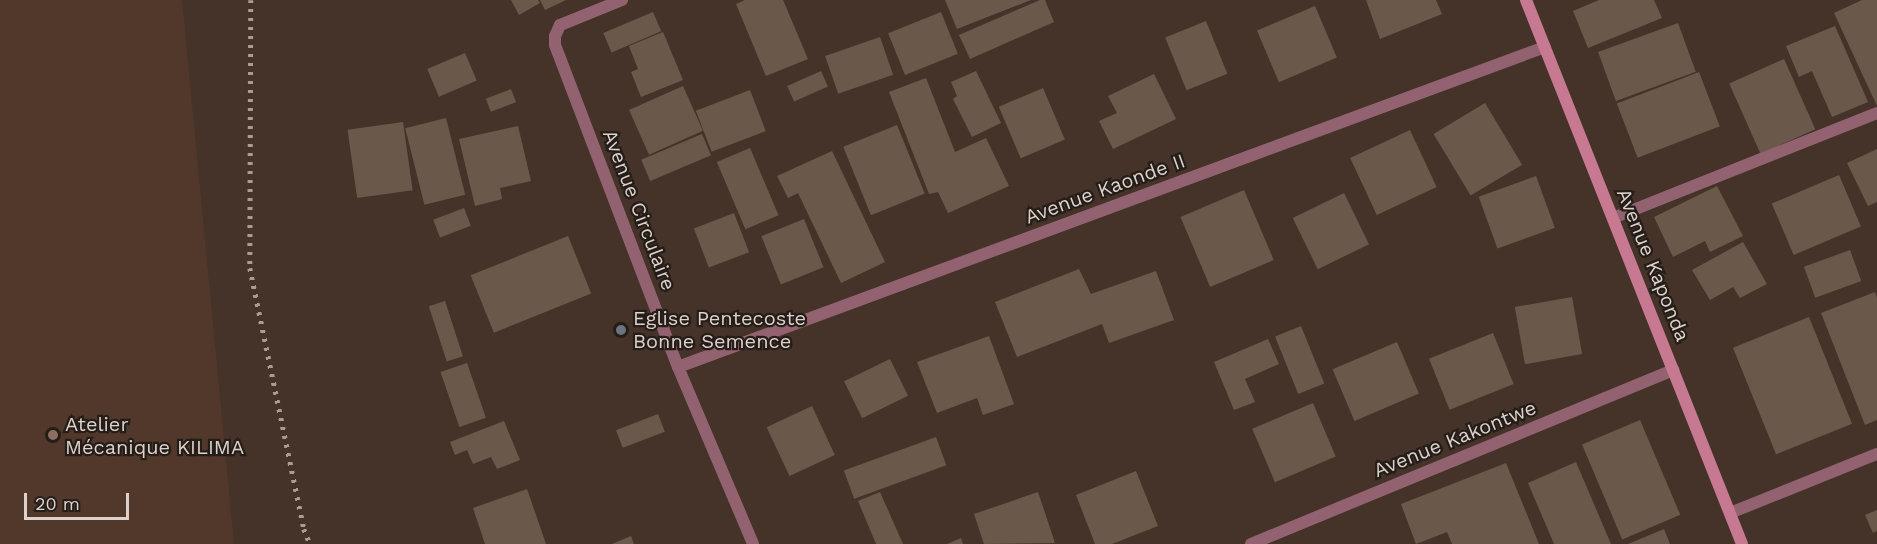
<!DOCTYPE html>
<html>
<head>
<meta charset="utf-8">
<style>
	body { margin:0 }
	#map { position:relative; width:1877px; height:544px; overflow:hidden; background:#453329; font-family:"Work Sans",sans-serif }
	div>[style] { position:absolute }
	.built>* { inset:0; background:#51382b }
	.building>* { inset:0; background:#6a594b; transform-origin:0 0 }
	.street>* { height:12px; margin:-6px; padding:0 6px; transform-origin:6px; border-radius:6px; background:#936270 }
	.secondary>* { height:12px; margin:-6px; padding:0 6px; transform-origin:6px; border-radius:6px; background:#c67990 }
	.rail>* { height:4.5px; margin-top:-2.25px; transform-origin:0; background:repeating-linear-gradient(90deg,#aa9c95 0 3px,transparent 0 9px) }
	.dots>* { width:16px; height:16px; translate:-50% -50%; box-sizing:border-box; border:3px solid #251d18; border-radius:50% }
	span { translate:-50% -50%; white-space:nowrap; text-align:center; line-height:1.15; -webkit-text-stroke:4.5px #251d18; paint-order:stroke }
	.street-label { font-size:20px; color:#ddd1cb }
	.poi-label { font-size:20px; color:#ddd1cb }
	.left { translate:0 -50%; text-align:left }
	.scale { position:absolute; left:24px; top:493px; width:105px; height:27px; box-sizing:border-box; border:3px solid #ddd1cb; border-top:0; padding-left:8px; font-size:18px; line-height:21px; white-space:nowrap; color:#ddd1cb; -webkit-text-stroke:4px #251d18; paint-order:stroke }
</style>
</head>
<body>
<div id="map">
	<div class="built">
		<div style="clip-path:polygon(0 0,182px 0,234px 544px,0 544px)"></div>
	</div>
	<div class="building">
		<div style="clip-path:polygon(511px 0,538px 0,540px 3px,519px 15px)"></div>
		<div style="clip-path:polygon(540px 0,566px 0,545px 10px)"></div>
		<div style="clip-path:polygon(745px 0,783px 0,808px 59px,766px 76px,736px 4px)"></div>
		<div style="clip-path:polygon(945px 0,1031px 0,957px 29px)"></div>
		<div style="clip-path:polygon(1040px 0,1045px 0,1054px 22px,970px 59px,959px 35px)"></div>
		<div style="clip-path:polygon(1366px 0,1436px 0,1442px 14px,1380px 39px)"></div>
		<div style="clip-path:polygon(1599px 0,1654px 0,1662px 18px,1588px 48px,1573px 11px)"></div>
		<div style="clip-path:polygon(1862px 0,1877px 0,1877px 106px,1834px 13px)"></div>
		<div style="left:1315px;top:6px;width:56px;height:63px;rotate:67deg"></div>
		<div style="left:653px;top:12px;width:21px;height:54px;rotate:67deg"></div>
		<div style="left:941px;top:12px;width:45px;height:57px;rotate:68deg"></div>
		<div style="left:1206px;top:21px;width:57px;height:44px;rotate:68deg"></div>
		<div style="left:1678px;top:23px;width:52px;height:85px;rotate:70deg"></div>
		<div style="clip-path:polygon(1835px 26px,1868px 102px,1832px 117px,1812px 71px,1799px 77px,1786px 46px)"></div>
		<div style="clip-path:polygon(663px 32px,683px 80px,641px 97px,631px 72px,638px 69px,629px 46px)"></div>
		<div style="left:880px;top:37px;width:40px;height:58px;rotate:71deg"></div>
		<div style="left:465px;top:53px;width:30px;height:41px;rotate:67deg"></div>
		<div style="left:1784px;top:59px;width:77px;height:60px;rotate:66deg"></div>
		<div style="left:821px;top:71px;width:17px;height:37px;rotate:66deg"></div>
		<div style="clip-path:polygon(976px 71px,1001px 123px,972px 137px,953px 99px,957px 96px,951px 82px)"></div>
		<div style="left:1699px;top:72px;width:58px;height:88px;rotate:69deg"></div>
		<div style="clip-path:polygon(1154px 74px,1176px 119px,1113px 149px,1099px 121px,1117px 113px,1108px 96px)"></div>
		<div style="clip-path:polygon(926px 78px,955px 152px,986px 138px,1009px 186px,948px 213px,938px 192px,929px 194px,889px 92px)"></div>
		<div style="left:683px;top:86px;width:49px;height:59px;rotate:66deg"></div>
		<div style="left:1043px;top:88px;width:56px;height:48px;rotate:67deg"></div>
		<div style="left:511px;top:89px;width:14px;height:27px;rotate:69deg"></div>
		<div style="left:750px;top:90px;width:44px;height:58px;rotate:69deg"></div>
		<div style="left:1485px;top:103px;width:72px;height:60px;rotate:59deg"></div>
		<div style="left:446px;top:118px;width:79px;height:42px;rotate:76deg"></div>
		<div style="left:403px;top:122px;width:69px;height:56px;rotate:82deg"></div>
		<div style="left:897px;top:125px;width:74px;height:58px;rotate:68deg"></div>
		<div style="clip-path:polygon(518px 126px,531px 181px,500px 188px,502px 199px,475px 206px,459px 139px)"></div>
		<div style="left:1410px;top:130px;width:63px;height:66px;rotate:65deg"></div>
		<div style="left:702px;top:134px;width:23px;height:66px;rotate:67deg"></div>
		<div style="left:750px;top:148px;width:73px;height:36px;rotate:67deg"></div>
		<div style="clip-path:polygon(1877px 149px,1877px 202px,1868px 206px,1847px 163px)"></div>
		<div style="clip-path:polygon(832px 151px,885px 262px,841px 283px,798px 193px,788px 198px,777px 176px)"></div>
		<div style="left:1839px;top:175px;width:56px;height:73px;rotate:67deg"></div>
		<div style="left:1536px;top:176px;width:55px;height:61px;rotate:70deg"></div>
		<div style="clip-path:polygon(1717px 186px,1743px 236px,1710px 252px,1705px 241px,1673px 257px,1654px 217px)"></div>
		<div style="left:1244px;top:190px;width:76px;height:69px;rotate:67deg"></div>
		<div style="left:1344px;top:193px;width:57px;height:57px;rotate:64deg"></div>
		<div style="left:464px;top:208px;width:19px;height:33px;rotate:69deg"></div>
		<div style="left:734px;top:213px;width:42px;height:43px;rotate:69deg"></div>
		<div style="left:804px;top:219px;width:52px;height:46px;rotate:68deg"></div>
		<div style="left:568px;top:236px;width:62px;height:105px;rotate:68deg"></div>
		<div style="clip-path:polygon(1743px 242px,1767px 284px,1740px 298px,1733px 287px,1710px 300px,1692px 270px)"></div>
		<div style="left:1850px;top:250px;width:33px;height:49px;rotate:70deg"></div>
		<div style="clip-path:polygon(1079px 269px,1091px 294px,1156px 271px,1174px 320px,1109px 343px,1102px 324px,1017px 357px,995px 302px)"></div>
		<div style="clip-path:polygon(1875px 292px,1877px 298px,1877px 420px,1865px 425px,1821px 313px)"></div>
		<div style="left:1572px;top:297px;width:58px;height:58px;rotate:80deg"></div>
		<div style="left:445px;top:301px;width:58px;height:17px;rotate:72deg"></div>
		<div style="left:1809px;top:317px;width:115px;height:82px;rotate:68deg"></div>
		<div style="left:1301px;top:326px;width:62px;height:28px;rotate:68deg"></div>
		<div style="left:1493px;top:333px;width:55px;height:69px;rotate:68deg"></div>
		<div style="clip-path:polygon(989px 336px,1014px 404px,983px 415px,977px 398px,937px 413px,917px 362px)"></div>
		<div style="clip-path:polygon(1268px 339px,1279px 364px,1245px 379px,1255px 402px,1234px 410px,1214px 362px)"></div>
		<div style="left:1397px;top:342px;width:56px;height:70px;rotate:67deg"></div>
		<div style="left:890px;top:359px;width:41px;height:51px;rotate:64deg"></div>
		<div style="left:467px;top:363px;width:58px;height:28px;rotate:71deg"></div>
		<div style="left:1313px;top:403px;width:58px;height:66px;rotate:67deg"></div>
		<div style="left:812px;top:406px;width:54px;height:50px;rotate:65deg"></div>
		<div style="left:658px;top:414px;width:19px;height:45px;rotate:69deg"></div>
		<div style="left:1640px;top:420px;width:103px;height:63px;rotate:67deg"></div>
		<div style="clip-path:polygon(504px 421px,520px 460px,497px 469px,491px 457px,473px 464px,467px 450px,455px 455px,450px 442px)"></div>
		<div style="left:936px;top:437px;width:30px;height:98px;rotate:70deg"></div>
		<div style="clip-path:polygon(1576px 462px,1611px 544px,1554px 544px,1528px 483px)"></div>
		<div style="clip-path:polygon(1506px 463px,1539px 544px,1452px 544px,1447px 532px,1416px 544px,1401px 504px)"></div>
		<div style="clip-path:polygon(1136px 471px,1158px 526px,1112px 544px,1095px 544px,1076px 495px)"></div>
		<div style="clip-path:polygon(527px 489px,546px 544px,485px 544px,473px 508px)"></div>
		<div style="clip-path:polygon(880px 492px,903px 544px,876px 544px,858px 501px)"></div>
		<div style="clip-path:polygon(1038px 492px,1055px 543px,984px 544px,974px 514px)"></div>
		<div style="clip-path:polygon(1877px 510px,1877px 531px,1873px 533px,1865px 515px)"></div>
		<div style="clip-path:polygon(1664px 529px,1670px 544px,1628px 544px)"></div>
		<div style="clip-path:polygon(631px 536px,634px 544px,612px 544px)"></div>
		<div style="clip-path:polygon(961px 538px,963px 544px,947px 544px)"></div>
	</div>
	<div class="street">
		<div style="left:622px;top:0;width:67px;rotate:158deg"></div>
		<div style="left:560px;top:25px;width:12px;rotate:114deg"></div>
		<div style="left:555px;top:36px;width:9px;rotate:90deg"></div>
		<div style="left:555px;top:45px;width:345px;rotate:69.1deg"></div>
		<div style="left:678px;top:367px;width:192px;rotate:67deg"></div>
		<div style="left:1613px;top:218px;width:284px;rotate:-21.7deg"></div>
		<div style="left:678px;top:367px;width:924px;rotate:-20.26deg"></div>
		<div style="left:1730px;top:513px;width:158px;rotate:-21.9deg"></div>
		<div style="left:1251px;top:544px;width:457px;rotate:-22.4deg"></div>
	</div>
	<div class="secondary">
		<div style="left:1526px;top:0;width:585px;rotate:68.34deg"></div>
	</div>
	<div class="rail">
		<div style="left:251px;top:0;width:268px;rotate:90.2deg"></div>
		<div style="left:250px;top:268px;width:267px;rotate:78.3deg"></div>
		<div style="left:304px;top:529px;width:16px;rotate:68deg"></div>
	</div>
	<div class="dots">
		<div style="left:621px;top:330px;background:#6b7280"></div>
		<div style="left:53px;top:435px;background:#8d6e63"></div>
	</div>
	<div class="street-label">
		<span style="left:1105px;top:189px;rotate:-20deg">Avenue Kaonde II</span>
		<span style="left:639px;top:210px;rotate:69deg">Avenue Circulaire</span>
		<span style="left:1653px;top:265px;rotate:68deg">Avenue Kaponda</span>
		<span style="left:1455px;top:439px;rotate:-22deg">Avenue Kakontwe</span>
	</div>
	<div class="poi-label">
		<span class="left" style="left:633px;top:330px">Eglise Pentecoste<br>Bonne Semence</span>
		<span class="left" style="left:65px;top:436px">Atelier<br>Mécanique KILIMA</span>
	</div>
	<div class="scale">20 m</div>
</div>
</body>
</html>
